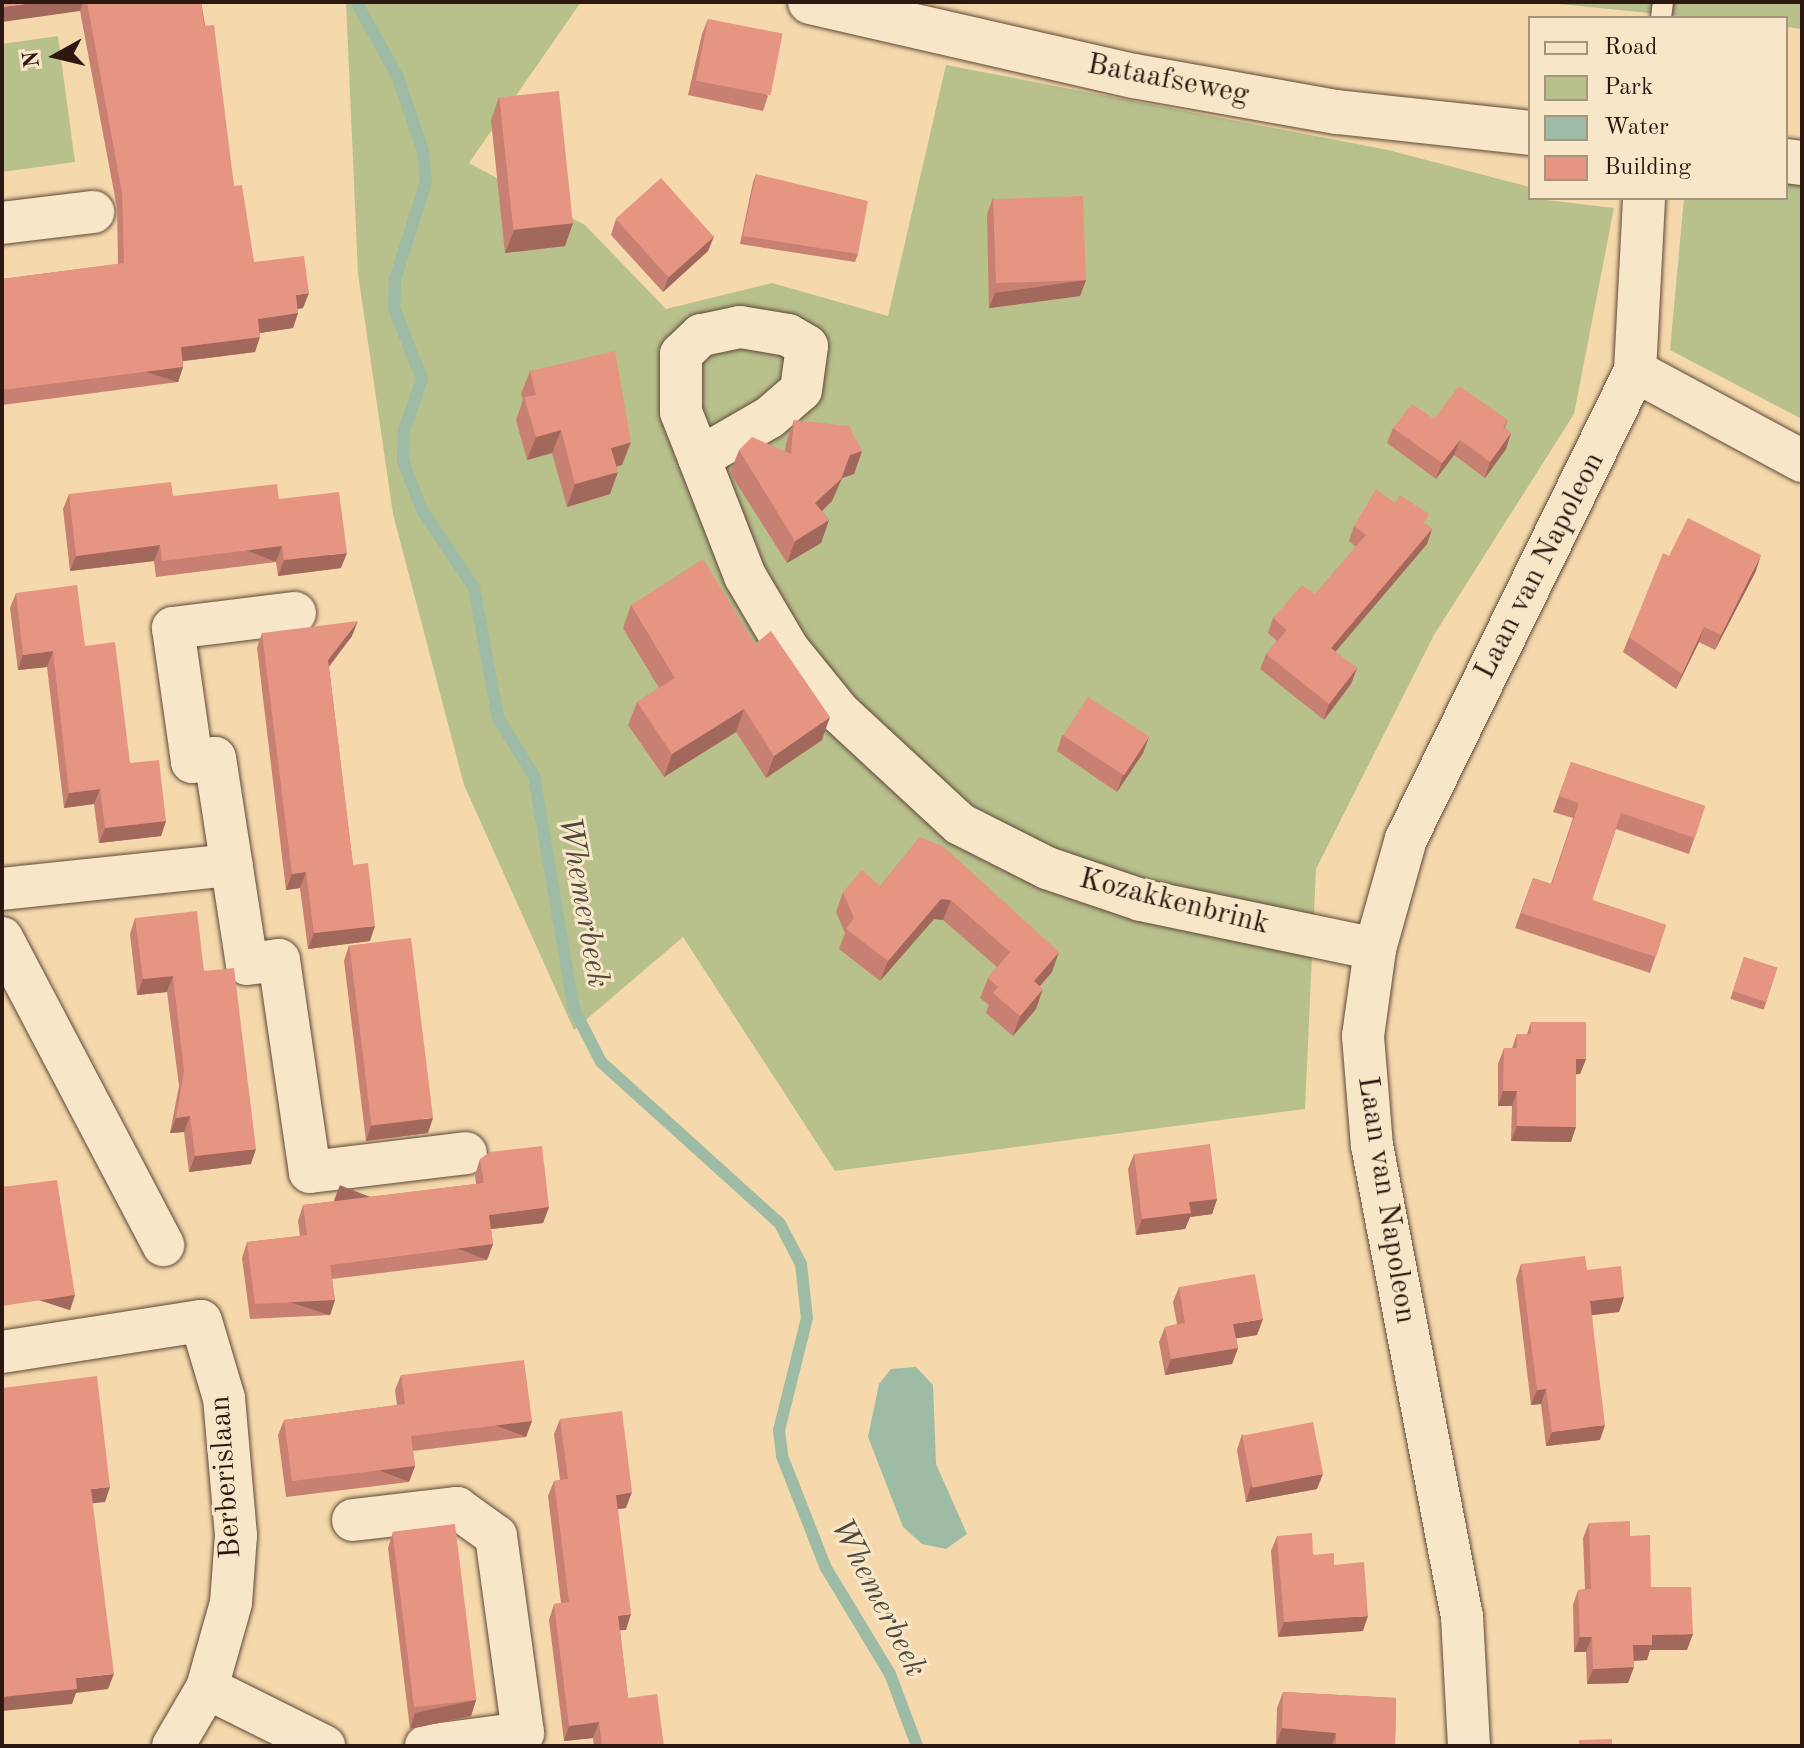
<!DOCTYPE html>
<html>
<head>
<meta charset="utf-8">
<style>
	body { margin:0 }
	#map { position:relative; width:1804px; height:1748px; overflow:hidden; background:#f5d9ac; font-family:"Old Standard TT",serif }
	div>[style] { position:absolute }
	.green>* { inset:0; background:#b8c08c }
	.water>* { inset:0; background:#9dbba5 }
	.stream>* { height:12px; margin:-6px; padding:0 6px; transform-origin:6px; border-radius:6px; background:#9dbba5 }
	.roads { filter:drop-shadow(0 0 2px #5e4838) drop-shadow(0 0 2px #5e4838) }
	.service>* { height:20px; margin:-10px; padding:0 10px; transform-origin:10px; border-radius:10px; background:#f8e6c9 }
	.minor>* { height:42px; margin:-21px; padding:0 21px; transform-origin:21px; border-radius:21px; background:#f8e6c9 }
	.secondary>* { height:44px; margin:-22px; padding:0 22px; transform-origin:22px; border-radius:22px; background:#f8e6c9 }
	.wall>* { inset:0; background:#c78071; transform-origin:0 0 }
	.shaded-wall>* { inset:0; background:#a2685c; transform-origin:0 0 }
	.building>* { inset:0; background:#e79583; transform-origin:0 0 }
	span { translate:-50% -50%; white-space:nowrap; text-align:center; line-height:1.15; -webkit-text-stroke:6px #f8e6c9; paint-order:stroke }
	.street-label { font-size:30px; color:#2c1811 }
	.water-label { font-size:32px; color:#4e493d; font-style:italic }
	.frame { position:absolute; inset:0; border:4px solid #2c1811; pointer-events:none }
	.legend { position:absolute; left:1528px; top:16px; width:260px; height:184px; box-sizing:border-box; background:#f8e6c9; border:2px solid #a6947f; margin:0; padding:10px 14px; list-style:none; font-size:24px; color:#2c1811 }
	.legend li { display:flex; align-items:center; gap:16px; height:40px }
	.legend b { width:40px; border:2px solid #a6947f }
	.north { position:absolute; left:16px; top:16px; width:80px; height:80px; -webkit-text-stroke:6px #f8e6c9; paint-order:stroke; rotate:262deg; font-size:22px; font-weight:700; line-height:32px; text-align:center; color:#2c1811 }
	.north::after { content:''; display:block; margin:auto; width:28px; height:36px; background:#2c1811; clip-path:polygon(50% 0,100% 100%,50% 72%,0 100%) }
</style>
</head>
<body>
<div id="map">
	<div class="green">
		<div style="clip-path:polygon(346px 2px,581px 2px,469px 163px,585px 225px,666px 309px,772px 283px,888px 316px,946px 65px,1388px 150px,1530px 187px,1530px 198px,1614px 208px,1574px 414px,1434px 635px,1316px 869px,1305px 1109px,835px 1171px,683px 937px,574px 1030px,464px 785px,393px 514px,358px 274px)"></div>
		<div style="clip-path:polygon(1540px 2px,1802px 2px,1802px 29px,1786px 27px,1786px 18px,1698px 18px)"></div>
		<div style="clip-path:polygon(58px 36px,75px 162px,2px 172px,2px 44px)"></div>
		<div style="clip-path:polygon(1786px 181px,1802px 183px,1802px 419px,1670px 350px,1684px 198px,1786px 198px)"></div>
	</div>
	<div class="water">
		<div style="clip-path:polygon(916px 1367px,933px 1385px,936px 1464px,967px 1534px,946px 1549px,922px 1544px,903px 1527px,868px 1437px,879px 1384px,891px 1369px)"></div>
	</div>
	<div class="stream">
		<div style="left:356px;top:2px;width:84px;rotate:60.7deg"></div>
		<div style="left:397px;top:75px;width:80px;rotate:71.1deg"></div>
		<div style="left:423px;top:151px;width:31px;rotate:84deg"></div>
		<div style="left:426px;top:182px;width:102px;rotate:107.7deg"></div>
		<div style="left:395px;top:279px;width:29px;rotate:92deg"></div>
		<div style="left:394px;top:308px;width:76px;rotate:68.5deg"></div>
		<div style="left:422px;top:379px;width:54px;rotate:109.4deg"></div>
		<div style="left:404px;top:430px;width:31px;rotate:92deg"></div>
		<div style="left:403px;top:461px;width:53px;rotate:68.8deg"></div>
		<div style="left:422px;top:510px;width:94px;rotate:56.3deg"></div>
		<div style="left:474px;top:588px;width:132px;rotate:79.5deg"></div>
		<div style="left:498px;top:718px;width:68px;rotate:58.2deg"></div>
		<div style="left:534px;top:776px;width:236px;rotate:80.3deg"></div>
		<div style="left:574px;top:1009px;width:59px;rotate:63deg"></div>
		<div style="left:601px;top:1062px;width:241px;rotate:42.1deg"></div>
		<div style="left:780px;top:1224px;width:45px;rotate:62.3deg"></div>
		<div style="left:801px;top:1264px;width:54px;rotate:83.7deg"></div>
		<div style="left:807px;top:1318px;width:115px;rotate:104deg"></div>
		<div style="left:779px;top:1430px;width:26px;rotate:83deg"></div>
		<div style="left:782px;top:1456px;width:120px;rotate:68.6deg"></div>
		<div style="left:826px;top:1568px;width:124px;rotate:58.9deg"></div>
		<div style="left:890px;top:1674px;width:77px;rotate:69.4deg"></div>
	</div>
	<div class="roads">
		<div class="service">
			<div style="left:1661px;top:18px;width:16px;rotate:-83deg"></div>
		</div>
		<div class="minor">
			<div style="left:2px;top:223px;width:92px;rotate:-6.9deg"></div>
			<div style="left:1635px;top:371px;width:190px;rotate:28.3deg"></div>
			<div style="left:699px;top:458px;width:82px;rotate:-30deg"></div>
			<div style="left:770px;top:417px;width:41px;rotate:-41.1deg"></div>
			<div style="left:801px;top:390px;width:44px;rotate:-82.2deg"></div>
			<div style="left:807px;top:346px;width:22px;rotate:-150deg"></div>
			<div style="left:788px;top:335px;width:49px;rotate:-170.5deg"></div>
			<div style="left:740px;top:327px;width:40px;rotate:168deg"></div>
			<div style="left:701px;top:335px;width:28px;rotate:136deg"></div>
			<div style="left:681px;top:354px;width:58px;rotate:90deg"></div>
			<div style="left:681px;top:412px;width:49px;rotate:68.6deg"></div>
			<div style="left:699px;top:458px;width:127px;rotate:68.7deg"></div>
			<div style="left:745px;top:576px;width:85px;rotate:59.5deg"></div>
			<div style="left:788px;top:649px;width:82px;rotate:50.9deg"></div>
			<div style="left:840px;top:713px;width:163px;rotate:42.8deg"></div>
			<div style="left:960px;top:824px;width:97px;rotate:26.8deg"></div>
			<div style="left:1047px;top:868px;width:99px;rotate:18.8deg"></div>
			<div style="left:1141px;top:900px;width:239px;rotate:11.8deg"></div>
			<div style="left:295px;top:613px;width:123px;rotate:173deg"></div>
			<div style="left:173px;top:628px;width:135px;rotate:81.9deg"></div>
			<div style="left:192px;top:762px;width:23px;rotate:-10deg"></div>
			<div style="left:215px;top:758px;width:208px;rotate:81.2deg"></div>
			<div style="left:247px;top:964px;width:32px;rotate:-7deg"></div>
			<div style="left:279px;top:960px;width:214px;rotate:81.7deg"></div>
			<div style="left:310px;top:1172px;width:157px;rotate:-6.9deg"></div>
			<div style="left:2px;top:889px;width:231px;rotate:-6deg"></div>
			<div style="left:2px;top:938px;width:347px;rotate:62.3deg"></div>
			<div style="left:2px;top:1352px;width:201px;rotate:-8.9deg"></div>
			<div style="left:201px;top:1321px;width:80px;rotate:73.4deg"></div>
			<div style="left:224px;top:1398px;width:138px;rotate:85deg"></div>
			<div style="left:236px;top:1535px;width:68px;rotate:94.2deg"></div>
			<div style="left:231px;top:1603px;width:88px;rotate:105.8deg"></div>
			<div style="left:207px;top:1688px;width:67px;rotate:120.4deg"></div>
			<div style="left:353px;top:1520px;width:105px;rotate:-6.6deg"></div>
			<div style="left:457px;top:1508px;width:48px;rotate:35.7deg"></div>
			<div style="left:496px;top:1536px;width:199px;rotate:82.2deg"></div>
			<div style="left:523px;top:1733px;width:98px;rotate:172.4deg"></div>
			<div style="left:207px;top:1688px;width:131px;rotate:26.4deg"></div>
			<div style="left:1469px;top:1746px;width:129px;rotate:-93.1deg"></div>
			<div style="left:1462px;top:1617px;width:480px;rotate:-100.8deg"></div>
			<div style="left:1372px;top:1146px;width:110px;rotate:-94.7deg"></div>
			<div style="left:1363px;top:1036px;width:88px;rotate:-82.1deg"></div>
			<div style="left:1375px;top:949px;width:114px;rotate:-74.3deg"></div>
			<div style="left:1406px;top:839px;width:521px;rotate:-63.93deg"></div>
			<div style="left:1635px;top:371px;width:173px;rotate:-87deg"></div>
		</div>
		<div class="secondary">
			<div style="left:810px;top:2px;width:332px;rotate:12.9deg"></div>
			<div style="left:1134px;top:76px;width:206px;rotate:10.1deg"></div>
			<div style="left:1337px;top:112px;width:194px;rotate:6.2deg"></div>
			<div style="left:1786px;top:161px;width:16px;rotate:7deg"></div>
		</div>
	</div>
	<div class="wall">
		<div style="clip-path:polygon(2px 2px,201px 2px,234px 186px,254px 262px,303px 308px,298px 309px,298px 313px,293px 328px,260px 333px,255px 352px,183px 361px,183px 367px,178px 382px,2px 405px,2px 279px,118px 264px,117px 208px,80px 11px)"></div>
		<div style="clip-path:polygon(708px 19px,768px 96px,763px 111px,688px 95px,702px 34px)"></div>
		<div style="clip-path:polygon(499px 97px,573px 223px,565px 246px,505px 253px,491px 120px)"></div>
		<div style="clip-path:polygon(756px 174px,858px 254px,855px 262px,740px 244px,753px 182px)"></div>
		<div style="clip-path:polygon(993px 198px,1086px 280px,1080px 296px,989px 308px,987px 214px)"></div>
		<div style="clip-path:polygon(616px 219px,714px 236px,708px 251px,663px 292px,611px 235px)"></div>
		<div style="clip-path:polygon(530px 371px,622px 465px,617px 466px,610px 494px,567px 507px,552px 453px,527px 460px,516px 420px,523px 400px,521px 394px)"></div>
		<div style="clip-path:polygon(1434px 419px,1508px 420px,1505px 428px,1511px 433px,1506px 449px,1485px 478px,1454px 455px,1436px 479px,1387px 443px,1393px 428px)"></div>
		<div style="clip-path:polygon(794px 420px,862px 451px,854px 474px,842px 478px,832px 501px,822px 511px,829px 520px,821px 543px,787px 563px,730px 473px,739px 450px,785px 451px,786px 443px)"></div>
		<div style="clip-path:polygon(69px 494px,279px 499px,341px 568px,278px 576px,276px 562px,156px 577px,154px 561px,70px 571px,63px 509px)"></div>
		<div style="clip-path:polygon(1426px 524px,1432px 529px,1427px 544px,1335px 652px,1357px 668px,1351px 684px,1324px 720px,1260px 669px,1266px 654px,1277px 641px,1268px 633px,1273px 618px,1315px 594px,1356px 547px,1349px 541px,1354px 526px)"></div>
		<div style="clip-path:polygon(1669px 556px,1756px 571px,1715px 650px,1699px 642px,1676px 689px,1623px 652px,1629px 637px)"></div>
		<div style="clip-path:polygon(16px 593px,85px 646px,130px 763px,166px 821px,161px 836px,99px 843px,94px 804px,64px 808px,47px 667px,18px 670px,10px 608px)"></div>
		<div style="clip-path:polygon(631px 605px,755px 644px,822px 740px,766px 778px,736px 732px,664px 777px,628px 725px,637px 702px,659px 688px,623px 628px)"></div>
		<div style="clip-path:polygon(262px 633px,352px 636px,329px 667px,353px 865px,370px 941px,308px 949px,300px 888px,286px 890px,257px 648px)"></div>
		<div style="clip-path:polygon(1062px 735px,1149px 737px,1143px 753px,1117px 792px,1057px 751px)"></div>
		<div style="clip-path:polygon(1571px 762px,1705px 806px,1689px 854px,1616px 829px,1592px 900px,1666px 925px,1650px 973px,1515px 928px,1533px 878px,1551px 884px,1573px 818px,1553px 812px)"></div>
		<div style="clip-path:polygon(920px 837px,1052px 972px,1040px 986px,1036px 1009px,1013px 1036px,986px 1013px,989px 1005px,980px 998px,988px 978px,997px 967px,943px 920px,934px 919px,880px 981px,839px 949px,845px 933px,836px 912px,843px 892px,880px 886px)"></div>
		<div style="clip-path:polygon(135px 918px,204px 971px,251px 1164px,189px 1172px,184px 1132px,170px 1133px,179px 1086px,167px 992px,137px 995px,130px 934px)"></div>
		<div style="clip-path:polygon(349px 945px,428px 1133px,366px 1141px,344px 961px)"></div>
		<div style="left:1744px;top:957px;width:35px;height:44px;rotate:18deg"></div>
		<div style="clip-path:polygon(1531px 1022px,1586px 1059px,1580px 1074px,1576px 1074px,1571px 1142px,1511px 1141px,1512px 1106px,1498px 1106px,1498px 1064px,1504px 1048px,1512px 1048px,1517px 1034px,1527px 1034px)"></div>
		<div style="clip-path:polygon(1134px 1154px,1217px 1199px,1212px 1214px,1190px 1217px,1185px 1229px,1136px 1235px,1128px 1169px)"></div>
		<div style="clip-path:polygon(480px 1159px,549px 1207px,543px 1223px,491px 1229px,493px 1244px,487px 1260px,332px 1279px,335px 1300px,330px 1315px,250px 1319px,242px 1258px,247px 1242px,300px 1236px,298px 1221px,303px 1205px,476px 1184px,475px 1175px)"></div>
		<div style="clip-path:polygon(1521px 1264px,1587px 1270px,1624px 1297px,1619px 1312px,1592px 1315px,1600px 1440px,1546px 1446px,1541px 1404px,1531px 1405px,1516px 1279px)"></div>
		<div style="clip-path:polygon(1179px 1287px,1257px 1335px,1236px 1338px,1238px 1348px,1232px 1364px,1165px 1375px,1159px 1342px,1165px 1327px,1177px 1324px,1173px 1302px)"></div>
		<div style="clip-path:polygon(401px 1375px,532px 1421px,526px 1437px,413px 1451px,415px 1466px,409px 1482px,286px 1497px,278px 1435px,284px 1420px,397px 1405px,395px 1390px)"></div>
		<div style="clip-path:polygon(560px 1419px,626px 1508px,618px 1509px,626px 1630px,620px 1630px,628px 1698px,664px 1746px,594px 1746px,593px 1738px,564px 1741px,549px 1620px,554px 1604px,561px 1603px,548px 1496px,554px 1481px,560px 1480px,554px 1434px)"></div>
		<div style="clip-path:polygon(1242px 1434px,1317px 1489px,1246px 1502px,1237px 1450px)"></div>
		<div style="clip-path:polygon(1589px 1523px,1630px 1536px,1651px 1587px,1687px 1650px,1650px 1650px,1647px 1660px,1634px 1661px,1628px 1683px,1587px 1684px,1586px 1652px,1574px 1652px,1573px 1605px,1578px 1590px,1585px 1589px,1583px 1538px)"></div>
		<div style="clip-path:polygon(393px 1532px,476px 1700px,471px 1716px,410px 1729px,388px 1548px)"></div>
		<div style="clip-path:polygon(1277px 1536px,1334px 1565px,1363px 1631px,1278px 1637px,1271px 1551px)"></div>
		<div style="clip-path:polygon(1283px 1692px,1396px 1698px,1395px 1746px,1300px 1746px,1276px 1744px,1277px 1708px)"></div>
	</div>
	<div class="shaded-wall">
		<div style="clip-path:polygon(41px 2px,83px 2px,80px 11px,2px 22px,2px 7px)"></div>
		<div style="clip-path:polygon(573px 223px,565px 246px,505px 253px,514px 230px)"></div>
		<div style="clip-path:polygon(714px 236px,708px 251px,663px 292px,669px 276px)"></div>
		<div style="clip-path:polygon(1086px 280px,1080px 296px,989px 308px,995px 293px)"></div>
		<div style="clip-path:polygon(309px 293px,303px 308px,290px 310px,296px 295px)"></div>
		<div style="clip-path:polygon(298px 313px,293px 328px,253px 334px,258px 319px)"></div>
		<div style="clip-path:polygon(260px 337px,255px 352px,176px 362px,181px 347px)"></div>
		<div style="left:183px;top:367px;width:16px;height:182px;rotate:108deg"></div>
		<div style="clip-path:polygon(561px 430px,552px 453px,527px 460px,536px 437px)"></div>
		<div style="clip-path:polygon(1511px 433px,1506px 449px,1485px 478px,1490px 462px)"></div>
		<div style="clip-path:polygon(1460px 440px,1454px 455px,1436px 479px,1442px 463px)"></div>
		<div style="clip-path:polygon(631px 442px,622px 465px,603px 470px,611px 448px)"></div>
		<div style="clip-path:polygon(862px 451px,854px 474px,842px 478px,832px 501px,807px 525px,815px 503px,850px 455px)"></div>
		<div style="clip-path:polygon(618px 472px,610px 494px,567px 507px,575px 484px)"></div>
		<div style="clip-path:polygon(829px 520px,821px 543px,787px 563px,795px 541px)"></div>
		<div style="clip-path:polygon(1432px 529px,1427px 544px,1325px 664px,1331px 648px)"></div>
		<div style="clip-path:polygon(160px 545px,154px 561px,70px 571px,76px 556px)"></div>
		<div style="left:282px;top:546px;width:17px;height:121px;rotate:111deg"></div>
		<div style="clip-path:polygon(347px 553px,341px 568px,278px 576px,284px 560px)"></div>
		<div style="clip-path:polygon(1761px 555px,1756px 571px,1715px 650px,1721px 635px)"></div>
		<div style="clip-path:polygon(358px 621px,352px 636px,322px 675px,328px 660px)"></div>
		<div style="clip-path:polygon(1704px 627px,1699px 642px,1676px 689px,1682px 674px)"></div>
		<div style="clip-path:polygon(53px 651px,47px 667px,18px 670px,23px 655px)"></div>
		<div style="clip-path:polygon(1357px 668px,1351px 684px,1324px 720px,1329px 704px)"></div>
		<div style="clip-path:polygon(744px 709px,736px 732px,664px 777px,672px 754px)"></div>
		<div style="clip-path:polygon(830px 717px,822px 740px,766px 778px,774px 756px)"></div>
		<div style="clip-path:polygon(1149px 737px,1143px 753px,1117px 792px,1122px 777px)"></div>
		<div style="clip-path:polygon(100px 789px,94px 804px,64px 808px,69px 793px)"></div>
		<div style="clip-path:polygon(166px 821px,161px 836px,99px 843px,105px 828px)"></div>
		<div style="clip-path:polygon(306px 872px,300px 888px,286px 890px,292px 874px)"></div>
		<div style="clip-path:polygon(941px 899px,951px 900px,943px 920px,934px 919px,880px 981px,888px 961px)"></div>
		<div style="clip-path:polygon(375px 926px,370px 941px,308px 949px,314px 933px)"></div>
		<div style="clip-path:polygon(1059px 952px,1052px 972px,1027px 1001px,1034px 981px)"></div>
		<div style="clip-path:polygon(173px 976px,167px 992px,137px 995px,143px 979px)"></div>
		<div style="clip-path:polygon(1043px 989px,1036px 1009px,1013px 1036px,1020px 1016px)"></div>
		<div style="clip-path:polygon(1576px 1059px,1586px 1059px,1580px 1074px,1570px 1075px)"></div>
		<div style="clip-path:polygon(1503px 1091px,1517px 1091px,1512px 1106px,1498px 1106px)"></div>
		<div style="clip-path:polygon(190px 1116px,184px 1132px,170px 1133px,176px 1118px)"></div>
		<div style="clip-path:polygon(433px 1118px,428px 1133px,366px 1141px,371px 1126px)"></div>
		<div style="clip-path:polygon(1517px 1126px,1576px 1127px,1571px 1142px,1511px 1141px)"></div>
		<div style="clip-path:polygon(256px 1149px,251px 1164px,189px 1172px,195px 1156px)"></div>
		<div style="clip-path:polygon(1217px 1199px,1212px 1214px,1190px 1217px,1185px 1229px,1136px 1235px,1142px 1219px,1189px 1202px)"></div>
		<div style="clip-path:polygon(549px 1207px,543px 1223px,483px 1230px,489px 1215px)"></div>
		<div style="left:493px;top:1244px;width:17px;height:164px;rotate:111deg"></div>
		<div style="left:75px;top:1295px;width:16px;height:74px;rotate:108deg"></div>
		<div style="clip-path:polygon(1624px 1297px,1619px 1312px,1584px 1316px,1590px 1301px)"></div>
		<div style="left:335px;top:1300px;width:16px;height:80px;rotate:108deg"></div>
		<div style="clip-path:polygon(1263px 1319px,1257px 1335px,1227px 1340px,1233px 1324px)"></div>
		<div style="clip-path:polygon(1238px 1348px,1232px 1364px,1165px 1375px,1171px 1359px)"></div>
		<div style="clip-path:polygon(1546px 1389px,1541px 1404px,1531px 1405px,1537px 1390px)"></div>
		<div style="left:532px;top:1421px;width:17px;height:122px;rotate:111deg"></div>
		<div style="clip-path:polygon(1605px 1425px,1600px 1440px,1546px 1446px,1552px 1432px)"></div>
		<div style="left:415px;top:1466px;width:17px;height:124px;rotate:111deg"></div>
		<div style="clip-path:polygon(1323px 1474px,1317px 1489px,1246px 1502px,1251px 1486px)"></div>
		<div style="clip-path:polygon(110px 1487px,105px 1502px,86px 1504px,91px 1489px)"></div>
		<div style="clip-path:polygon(632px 1492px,626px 1508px,610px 1510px,616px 1495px)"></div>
		<div style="clip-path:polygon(631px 1614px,626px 1630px,612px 1631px,618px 1616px)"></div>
		<div style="clip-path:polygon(1368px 1616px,1363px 1631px,1278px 1637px,1284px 1622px)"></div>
		<div style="clip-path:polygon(1693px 1634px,1687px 1650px,1650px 1650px,1647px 1660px,1628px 1661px,1633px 1645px,1652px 1635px)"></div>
		<div style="clip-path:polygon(1580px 1637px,1592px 1637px,1586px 1652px,1574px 1652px)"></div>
		<div style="clip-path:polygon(1634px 1667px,1628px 1683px,1587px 1684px,1593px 1669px)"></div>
		<div style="clip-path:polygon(114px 1674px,108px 1689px,76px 1693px,72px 1704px,2px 1711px,2px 1697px,76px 1678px)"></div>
		<div style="clip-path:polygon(476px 1700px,471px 1716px,410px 1729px,415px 1713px)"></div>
		<div style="clip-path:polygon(599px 1722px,593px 1738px,564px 1741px,569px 1726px)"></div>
		<div style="clip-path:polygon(1282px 1728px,1336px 1733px,1332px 1746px,1300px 1746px,1276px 1744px)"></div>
	</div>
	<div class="building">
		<div style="clip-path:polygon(2px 2px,41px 2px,2px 7px)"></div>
		<div style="clip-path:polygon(87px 2px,201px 2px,204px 26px,214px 25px,234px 186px,242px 185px,254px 262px,304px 256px,309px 293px,296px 295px,298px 313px,258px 319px,260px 337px,181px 347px,183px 367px,2px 390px,2px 279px,124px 263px,122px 193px)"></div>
		<div style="left:708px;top:19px;width:76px;height:63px;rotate:11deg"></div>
		<div style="left:559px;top:91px;width:133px;height:60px;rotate:84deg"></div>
		<div style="clip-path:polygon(756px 174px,868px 201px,858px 254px,743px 236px)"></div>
		<div style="left:661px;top:178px;width:79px;height:61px;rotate:48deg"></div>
		<div style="left:1083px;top:196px;width:84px;height:90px;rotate:88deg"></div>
		<div style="clip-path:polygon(615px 351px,631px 442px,611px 448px,618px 472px,575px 484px,561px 430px,536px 437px,524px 397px,536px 395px,530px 371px)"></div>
		<div style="clip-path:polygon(1459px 386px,1508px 420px,1503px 427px,1511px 433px,1490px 462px,1460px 440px,1442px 463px,1393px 428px,1412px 404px,1434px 419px)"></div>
		<div style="clip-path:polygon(794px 420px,849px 426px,862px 451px,850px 455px,841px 479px,815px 503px,829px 520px,795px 541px,739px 450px,752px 437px,791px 454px)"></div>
		<div style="clip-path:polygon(171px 482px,173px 496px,277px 484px,279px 499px,339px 492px,347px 553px,284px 560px,282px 546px,162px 561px,160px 545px,76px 556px,69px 494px)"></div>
		<div style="clip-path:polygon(1376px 489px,1395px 503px,1400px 495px,1429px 514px,1424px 523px,1432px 529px,1331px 648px,1357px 668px,1329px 704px,1266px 654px,1287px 630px,1273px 618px,1302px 585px,1315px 594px,1366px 535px,1354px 526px)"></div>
		<div style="clip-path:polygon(1688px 518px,1761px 555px,1721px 635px,1704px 627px,1682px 674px,1629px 637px,1663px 553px,1669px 556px)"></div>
		<div style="clip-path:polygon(703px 559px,755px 644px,771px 631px,830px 717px,774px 756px,744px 709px,672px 754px,637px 702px,675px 678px,631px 605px)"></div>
		<div style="clip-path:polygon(77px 585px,85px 646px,115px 642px,130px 763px,159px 760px,166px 821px,105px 828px,100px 789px,69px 793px,53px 651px,23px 655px,16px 593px)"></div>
		<div style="clip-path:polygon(358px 621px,328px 660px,353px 865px,368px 863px,375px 926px,314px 933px,306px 872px,292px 874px,262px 633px)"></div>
		<div style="left:1088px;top:697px;width:73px;height:46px;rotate:33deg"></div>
		<div style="clip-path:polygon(1571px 762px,1705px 806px,1695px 838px,1621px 813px,1592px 900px,1666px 925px,1656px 957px,1521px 913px,1533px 878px,1552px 884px,1579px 803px,1559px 796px)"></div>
		<div style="clip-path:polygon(920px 837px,944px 847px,1059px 952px,1034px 981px,1043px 989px,1020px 1016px,993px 993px,998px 987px,988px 978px,1010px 952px,951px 900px,941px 899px,888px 961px,846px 929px,854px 918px,843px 892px,862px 870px,880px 886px)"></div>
		<div style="clip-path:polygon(197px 911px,204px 971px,234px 968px,256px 1149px,195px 1156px,190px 1116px,176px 1118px,184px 1071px,173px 976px,143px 979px,135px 918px)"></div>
		<div style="left:411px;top:938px;width:181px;height:62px;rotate:83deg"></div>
		<div style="left:1744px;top:957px;width:35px;height:36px;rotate:18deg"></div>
		<div style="clip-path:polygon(1531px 1022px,1586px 1022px,1586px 1059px,1576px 1059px,1576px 1127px,1517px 1126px,1517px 1091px,1503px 1091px,1504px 1048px,1517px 1048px,1517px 1034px,1531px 1034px)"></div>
		<div style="clip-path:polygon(1210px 1144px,1217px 1199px,1189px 1202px,1191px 1213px,1142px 1219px,1134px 1154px)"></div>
		<div style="clip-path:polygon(542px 1146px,549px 1207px,489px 1215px,493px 1244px,330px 1265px,335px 1300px,255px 1304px,247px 1242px,307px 1235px,303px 1205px,484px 1183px,480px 1159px,490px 1152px)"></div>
		<div style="clip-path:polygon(57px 1180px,75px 1295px,2px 1306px,2px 1187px)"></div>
		<div style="clip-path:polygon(1585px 1256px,1587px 1270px,1621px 1266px,1624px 1297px,1590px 1301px,1605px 1425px,1552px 1432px,1546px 1389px,1537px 1390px,1521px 1264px)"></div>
		<div style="clip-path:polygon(1255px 1274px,1263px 1319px,1233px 1324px,1238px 1348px,1171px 1359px,1165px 1327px,1185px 1323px,1179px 1287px)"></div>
		<div style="clip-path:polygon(524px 1360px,532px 1421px,411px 1436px,415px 1466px,292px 1481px,284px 1420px,405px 1404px,401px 1375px)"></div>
		<div style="clip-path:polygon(97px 1376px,110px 1487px,91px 1489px,114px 1674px,76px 1678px,77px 1689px,2px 1697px,2px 1631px,4px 1630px,2px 1606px,2px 1388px)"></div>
		<div style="clip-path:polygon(622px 1411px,632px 1492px,616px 1495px,631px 1614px,618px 1616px,628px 1698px,657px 1694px,664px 1746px,602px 1746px,599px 1722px,569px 1726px,554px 1604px,569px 1602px,554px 1481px,568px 1479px,560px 1419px)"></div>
		<div style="left:1313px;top:1422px;width:53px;height:72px;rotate:79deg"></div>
		<div style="clip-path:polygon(1630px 1521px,1630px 1536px,1650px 1535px,1651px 1587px,1691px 1587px,1693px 1634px,1652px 1635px,1652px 1645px,1633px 1645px,1634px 1667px,1593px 1669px,1592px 1637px,1580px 1637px,1578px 1590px,1591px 1589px,1589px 1523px)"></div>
		<div style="left:455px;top:1524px;width:177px;height:63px;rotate:83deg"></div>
		<div style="clip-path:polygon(1312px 1533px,1313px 1555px,1334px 1553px,1334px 1565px,1364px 1562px,1368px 1616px,1284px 1622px,1277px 1536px)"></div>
		<div style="clip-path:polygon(1283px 1692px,1396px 1698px,1395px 1745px,1336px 1746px,1336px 1733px,1282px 1728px)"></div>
		<div style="clip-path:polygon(1612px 1739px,1612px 1746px,1579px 1746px,1579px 1740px)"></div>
	</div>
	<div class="street-label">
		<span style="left:1168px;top:80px;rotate:11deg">Bataafseweg</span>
		<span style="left:1540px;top:566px;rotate:-63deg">Laan van Napoleon</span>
		<span style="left:1174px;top:902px;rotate:14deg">Kozakkenbrink</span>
		<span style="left:1386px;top:1200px;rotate:81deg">Laan van Napoleon</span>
		<span style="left:226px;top:1477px;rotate:-94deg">Berberislaan</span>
	</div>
	<div class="water-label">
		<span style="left:582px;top:902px;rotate:80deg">Whemerbeek</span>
		<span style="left:877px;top:1598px;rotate:63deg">Whemerbeek</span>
	</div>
	<div class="frame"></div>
	<ul class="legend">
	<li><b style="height:10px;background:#f8e6c9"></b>Road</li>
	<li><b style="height:22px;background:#b8c08c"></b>Park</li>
	<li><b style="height:22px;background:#9dbba5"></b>Water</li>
	<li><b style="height:22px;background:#e79583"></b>Building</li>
	</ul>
	<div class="north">N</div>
</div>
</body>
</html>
